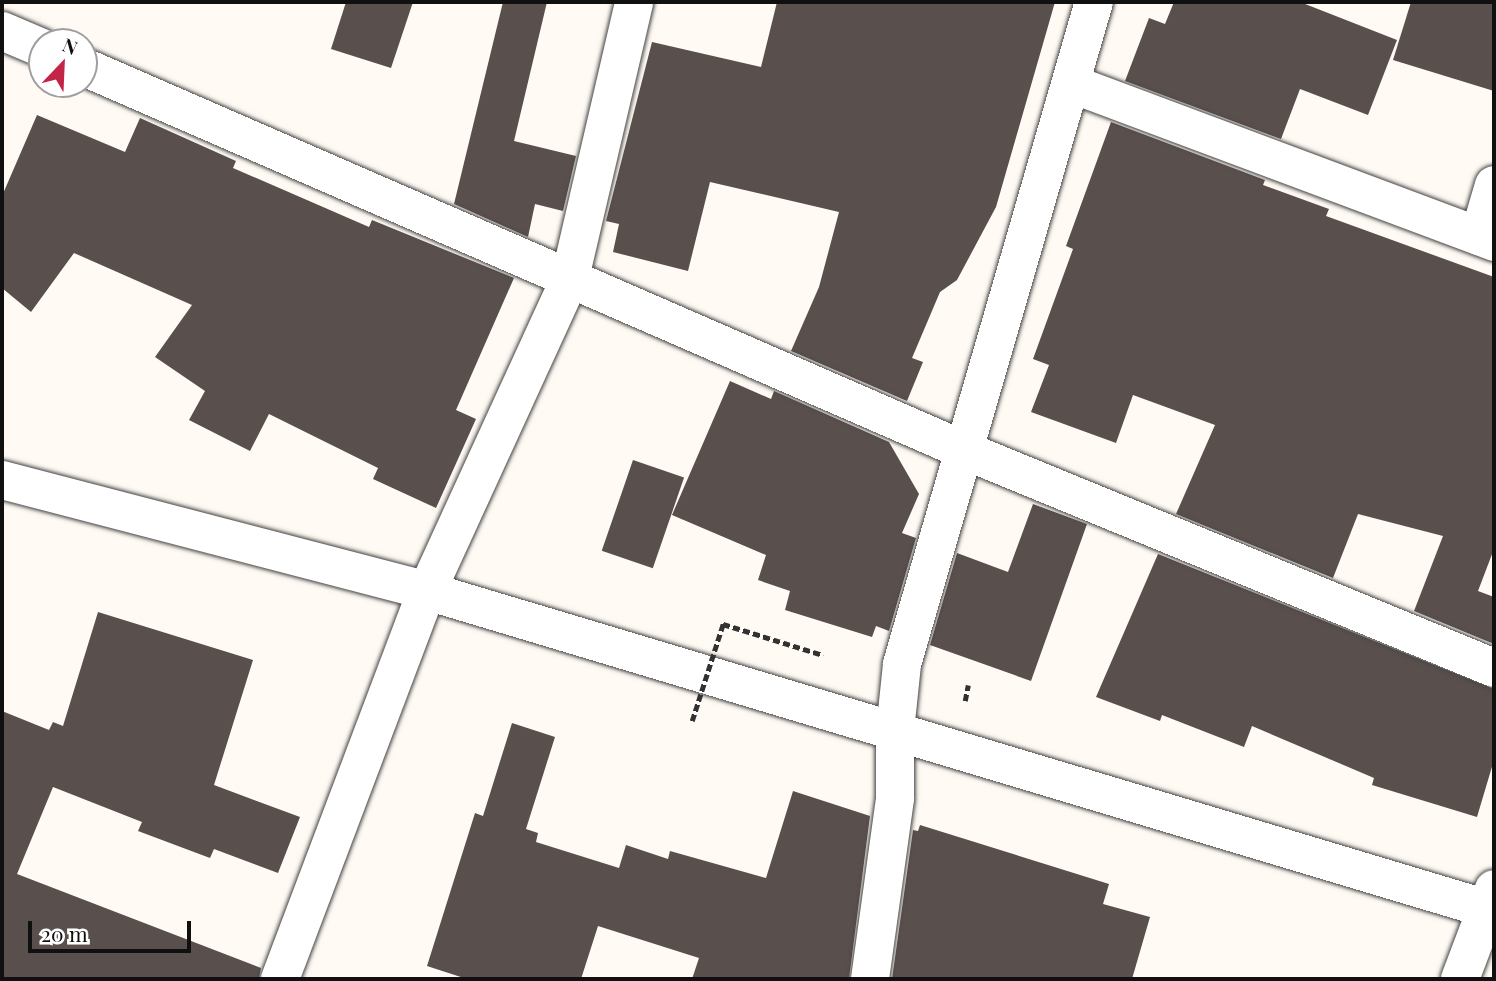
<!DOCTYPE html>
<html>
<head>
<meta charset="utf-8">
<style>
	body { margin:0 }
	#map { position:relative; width:1496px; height:981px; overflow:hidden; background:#fffaf3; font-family:"Playfair Display",serif }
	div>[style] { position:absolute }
	.building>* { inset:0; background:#594f4c; transform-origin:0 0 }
	.path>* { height:4.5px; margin-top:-2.25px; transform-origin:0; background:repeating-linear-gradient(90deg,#323232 0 7px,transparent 0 10.5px) }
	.roads { filter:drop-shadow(0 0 2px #434343) drop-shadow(0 0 2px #434343) }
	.minor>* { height:38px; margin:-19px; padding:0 19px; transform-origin:19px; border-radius:19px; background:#fff }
	.path-bridge>* { height:4.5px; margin-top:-2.25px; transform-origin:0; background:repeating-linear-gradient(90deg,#323232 0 7px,transparent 0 10.5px) }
	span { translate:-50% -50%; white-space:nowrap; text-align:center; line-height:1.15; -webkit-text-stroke:7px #fff; paint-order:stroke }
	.frame { position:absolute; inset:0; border:4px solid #101010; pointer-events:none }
	.north { position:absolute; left:28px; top:28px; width:70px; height:70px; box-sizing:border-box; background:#fff; border:2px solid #9f9f9f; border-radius:50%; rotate:23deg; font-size:19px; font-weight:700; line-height:28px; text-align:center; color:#101010 }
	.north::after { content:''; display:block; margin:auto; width:24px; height:32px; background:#c32547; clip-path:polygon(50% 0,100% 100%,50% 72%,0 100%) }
	.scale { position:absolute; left:28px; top:921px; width:163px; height:32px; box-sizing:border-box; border:4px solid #101010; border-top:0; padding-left:9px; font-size:21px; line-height:24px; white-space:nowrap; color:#101010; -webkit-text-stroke:5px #fff; paint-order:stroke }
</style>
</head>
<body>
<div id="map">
	<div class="building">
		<div style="clip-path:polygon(346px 2px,413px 2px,391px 68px,331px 49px)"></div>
		<div style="clip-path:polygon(503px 2px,547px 2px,514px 141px,576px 156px,563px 211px,535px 204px,528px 237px,454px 204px)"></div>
		<div style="clip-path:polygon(777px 2px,1055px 2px,996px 207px,957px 280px,940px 292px,912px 358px,923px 362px,907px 401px,791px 351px,819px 287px,839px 212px,710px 182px,688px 271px,613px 252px,619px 224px,606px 221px,652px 42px,761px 67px)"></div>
		<div style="clip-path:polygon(1174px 2px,1300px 2px,1397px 40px,1368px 115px,1300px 89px,1281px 139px,1125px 81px,1149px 18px,1165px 24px)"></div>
		<div style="clip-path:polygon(1411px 2px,1494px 2px,1494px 91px,1393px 60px)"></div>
		<div style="clip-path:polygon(37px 115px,125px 152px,140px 118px,236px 161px,233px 168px,369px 227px,372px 220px,514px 278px,456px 410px,476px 419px,436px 508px,373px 479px,378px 468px,269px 414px,250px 451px,189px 420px,205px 391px,155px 357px,192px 305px,74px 253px,31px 312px,2px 288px,2px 196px)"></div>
		<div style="clip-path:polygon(1111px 122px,1265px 180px,1263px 185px,1329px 209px,1326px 216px,1494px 277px,1494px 549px,1478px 591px,1494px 597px,1494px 644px,1414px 611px,1443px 536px,1358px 514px,1333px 578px,1176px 514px,1215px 425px,1133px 395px,1116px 443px,1031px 412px,1049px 365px,1033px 359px,1073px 249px,1066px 246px)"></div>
		<div style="clip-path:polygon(730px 381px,771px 399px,774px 391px,889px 442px,919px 494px,902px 533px,916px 538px,889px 631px,876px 626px,872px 637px,785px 610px,790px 591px,758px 580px,766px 555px,672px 515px)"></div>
		<div style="left:633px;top:460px;width:54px;height:96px;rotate:19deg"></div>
		<div style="clip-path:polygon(1033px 504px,1087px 524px,1031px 681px,930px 645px,957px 553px,1008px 572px)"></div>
		<div style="clip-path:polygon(1158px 554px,1494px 689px,1494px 760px,1477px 817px,1372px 785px,1374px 778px,1252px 726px,1244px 747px,1162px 715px,1160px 721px,1096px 697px)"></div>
		<div style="clip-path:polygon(98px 612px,253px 660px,214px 785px,300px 817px,278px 873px,214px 849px,210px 858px,138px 831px,142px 822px,53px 787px,17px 874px,261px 968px,259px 979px,2px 979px,2px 711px,49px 730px,53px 722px,63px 726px)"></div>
		<div style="clip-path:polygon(512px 723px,555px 737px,526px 829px,538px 833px,536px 842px,619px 868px,626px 845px,668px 859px,670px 851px,766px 878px,793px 791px,870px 816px,849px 979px,692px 979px,699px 958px,598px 926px,581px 979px,467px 979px,427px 966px,475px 813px,483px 816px)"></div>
		<div style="clip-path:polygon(920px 825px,1109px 884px,1103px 904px,1150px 917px,1132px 979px,892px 979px,913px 830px,918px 831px)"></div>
	</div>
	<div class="path">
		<div style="left:723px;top:624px;width:105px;rotate:17.2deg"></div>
		<div style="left:965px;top:701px;width:16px;rotate:-79deg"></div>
	</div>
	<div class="roads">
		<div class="minor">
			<div style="left:2px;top:31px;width:43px;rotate:23deg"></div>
			<div style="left:84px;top:67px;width:962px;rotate:23.53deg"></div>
			<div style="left:966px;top:451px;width:571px;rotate:22.34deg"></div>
			<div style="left:1072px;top:84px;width:451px;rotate:20.5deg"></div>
			<div style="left:1479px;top:236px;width:53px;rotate:-73.6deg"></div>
			<div style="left:2px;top:480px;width:439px;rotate:14.6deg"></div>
			<div style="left:427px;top:591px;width:1114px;rotate:16.69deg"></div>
			<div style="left:280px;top:979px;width:415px;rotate:-69.3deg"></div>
			<div style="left:427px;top:591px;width:344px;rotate:-65.4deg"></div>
			<div style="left:570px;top:278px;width:283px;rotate:-76.9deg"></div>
			<div style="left:870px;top:979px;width:183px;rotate:-82.1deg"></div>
			<div style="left:895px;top:798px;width:67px;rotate:-90deg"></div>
			<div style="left:895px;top:731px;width:67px;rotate:-84deg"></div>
			<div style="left:902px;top:664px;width:689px;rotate:-73.83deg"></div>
			<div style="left:1460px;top:979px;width:96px;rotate:-69.3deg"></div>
		</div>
	</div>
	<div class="path-bridge">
		<div style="left:692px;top:721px;width:102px;rotate:-72.3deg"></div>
	</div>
	<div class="frame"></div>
	<div class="north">N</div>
	<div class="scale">20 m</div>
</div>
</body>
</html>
